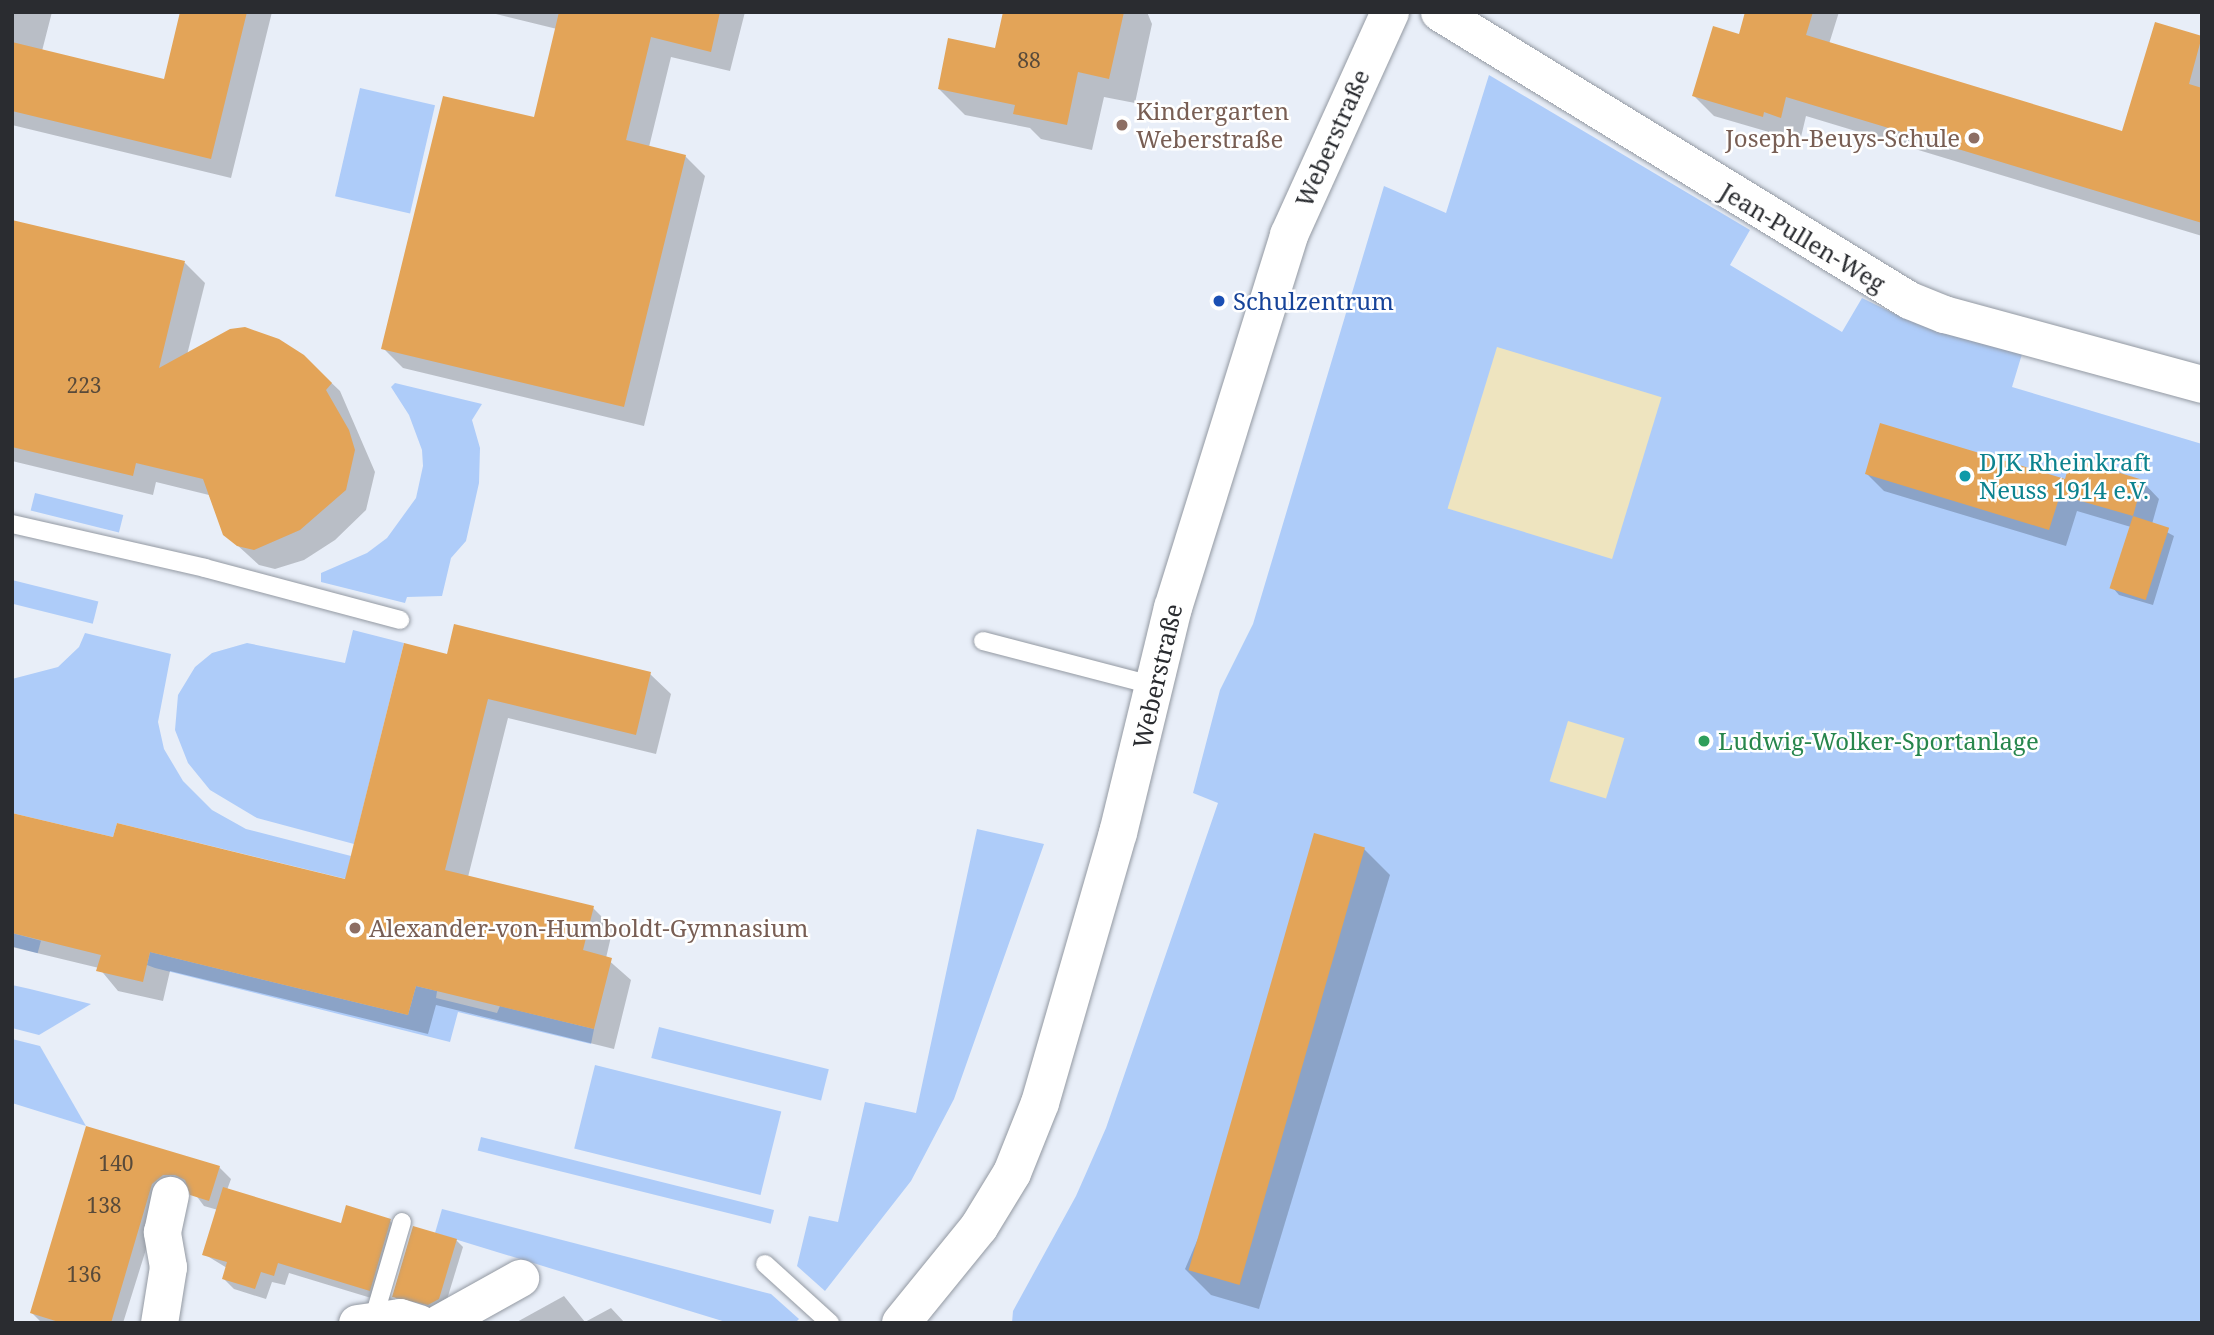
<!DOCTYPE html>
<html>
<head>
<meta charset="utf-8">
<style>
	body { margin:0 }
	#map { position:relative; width:2214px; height:1335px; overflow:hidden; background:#e8eef8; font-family:"Noto Serif",serif }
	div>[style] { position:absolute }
	.green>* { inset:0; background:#aeccf9; transform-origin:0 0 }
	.sand>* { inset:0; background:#eee4bf; transform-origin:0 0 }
	.shadow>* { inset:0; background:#0003 }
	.building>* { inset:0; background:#e3a458; transform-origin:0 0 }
	.roads { filter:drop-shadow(0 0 2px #9399a2) drop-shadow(0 0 2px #9399a2) }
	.lane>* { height:18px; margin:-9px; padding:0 9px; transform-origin:9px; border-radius:9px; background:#fff }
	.street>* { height:37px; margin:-18.5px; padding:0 18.5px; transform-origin:18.5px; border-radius:18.5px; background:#fff }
	.secondary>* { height:38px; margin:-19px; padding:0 19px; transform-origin:19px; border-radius:19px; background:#fff }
	.dots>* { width:19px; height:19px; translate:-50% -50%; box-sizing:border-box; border:4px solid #fff; border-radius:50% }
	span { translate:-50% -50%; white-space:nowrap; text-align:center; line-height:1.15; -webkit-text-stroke:5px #fff; paint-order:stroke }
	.number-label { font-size:21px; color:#584a3a }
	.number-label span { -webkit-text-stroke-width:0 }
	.education-label { font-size:24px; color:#785e54 }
	.left { translate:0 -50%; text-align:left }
	.right { translate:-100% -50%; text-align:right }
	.street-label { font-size:24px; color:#2a2c30 }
	.transit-label { font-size:24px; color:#164399 }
	.culture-label { font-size:24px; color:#0d838f }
	.leisure-label { font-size:24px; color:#27864d }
	.frame { position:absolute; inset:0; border:14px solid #2a2c30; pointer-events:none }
</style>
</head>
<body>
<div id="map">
	<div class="green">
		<div style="clip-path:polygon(1489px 75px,1750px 230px,1730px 265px,1842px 332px,1862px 298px,1897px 315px,2022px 354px,2012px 387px,2202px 444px,2202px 1323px,1012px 1323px,1013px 1311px,1076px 1196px,1106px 1128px,1218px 803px,1193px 793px,1220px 690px,1253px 624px,1384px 186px,1446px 213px)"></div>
		<div style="left:360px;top:88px;width:77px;height:111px;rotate:13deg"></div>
		<div style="clip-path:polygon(395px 383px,482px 404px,472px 420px,480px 448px,479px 483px,466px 541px,451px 558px,442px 596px,407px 597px,405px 603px,321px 582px,321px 573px,367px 553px,387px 538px,416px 498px,423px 466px,422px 450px,409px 415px,391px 387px)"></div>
		<div style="left:35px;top:493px;width:91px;height:18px;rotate:14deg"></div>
		<div style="left:12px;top:580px;width:89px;height:23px;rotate:14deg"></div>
		<div style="clip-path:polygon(353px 630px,404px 643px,354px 844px,257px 818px,210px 790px,188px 763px,175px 730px,178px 695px,195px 667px,212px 653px,247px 643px,345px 663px)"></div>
		<div style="clip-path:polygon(85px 633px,171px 654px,158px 722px,164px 749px,183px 781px,212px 810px,246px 829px,351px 856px,346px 879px,117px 823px,113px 837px,12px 813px,12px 679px,58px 667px,79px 647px)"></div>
		<div style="clip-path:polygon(977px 829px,1044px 844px,954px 1099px,911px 1181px,825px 1291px,797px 1266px,809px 1216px,838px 1222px,865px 1102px,916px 1113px)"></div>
		<div style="left:12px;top:933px;width:30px;height:13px;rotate:15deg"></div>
		<div style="clip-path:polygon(150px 952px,408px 1015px,416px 986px,437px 991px,436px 998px,497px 1013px,500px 1006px,594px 1029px,591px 1044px,458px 1012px,450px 1042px,155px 968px,147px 965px)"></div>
		<div style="clip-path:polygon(12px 985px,30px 989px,91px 1004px,39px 1035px,12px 1028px)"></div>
		<div style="left:659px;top:1027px;width:175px;height:32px;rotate:14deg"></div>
		<div style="clip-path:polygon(12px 1039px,40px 1046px,86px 1126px,12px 1103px)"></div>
		<div style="left:595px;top:1065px;width:192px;height:86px;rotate:14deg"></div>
		<div style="left:481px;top:1137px;width:302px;height:14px;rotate:14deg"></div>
		<div style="clip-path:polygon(442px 1209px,771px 1294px,799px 1319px,795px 1323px,729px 1323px,435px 1233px)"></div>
	</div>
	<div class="sand">
		<div style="left:1497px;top:347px;width:172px;height:169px;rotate:17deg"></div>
		<div style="left:1568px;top:721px;width:59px;height:63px;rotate:17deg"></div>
	</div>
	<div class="shadow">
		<div style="clip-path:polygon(12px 12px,52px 12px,42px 51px,165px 81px,182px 12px,272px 12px,231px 178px,12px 125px)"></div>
		<div style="clip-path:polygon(488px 12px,745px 12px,730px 71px,671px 57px,649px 147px,685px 156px,705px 176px,644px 426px,403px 368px,383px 348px,535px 119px,557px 29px)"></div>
		<div style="clip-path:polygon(1004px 12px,1147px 12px,1152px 24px,1135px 103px,1104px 97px,1092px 150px,1041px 139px,1030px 128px,965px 115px,939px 89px,996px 50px)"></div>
		<div style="clip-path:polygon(1747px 12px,1839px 12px,1829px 44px,2124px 134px,2201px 38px,2202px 236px,1806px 116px,1801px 137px,1784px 131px,1783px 136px,1714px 116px,1694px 96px,1740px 36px)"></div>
		<div style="clip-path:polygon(12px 221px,185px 263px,205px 283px,187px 355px,319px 371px,340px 391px,375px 472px,366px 510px,335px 540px,304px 560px,275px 569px,259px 565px,225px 534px,209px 495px,156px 482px,153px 495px,12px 461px)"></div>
		<div style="clip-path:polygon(1867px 474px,2142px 481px,2159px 499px,2152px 524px,2174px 536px,2153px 605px,2119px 595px,2113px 588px,2131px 527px,2077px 511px,2066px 546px,1884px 491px)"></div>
		<div style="clip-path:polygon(448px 656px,650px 674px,671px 694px,656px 754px,508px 718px,468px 877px,593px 908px,613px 928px,606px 958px,631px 980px,614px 1049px,436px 1005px,428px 1034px,170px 971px,163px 1001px,118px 991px,99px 968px,12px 947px,12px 815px,114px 839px,346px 881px)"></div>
		<div style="clip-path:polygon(1364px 849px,1390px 875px,1259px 1309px,1211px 1295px,1185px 1269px)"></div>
		<div style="clip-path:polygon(87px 1128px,219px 1167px,231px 1179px,227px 1190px,342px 1225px,390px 1221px,401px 1231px,381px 1301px,289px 1273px,285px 1285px,272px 1282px,266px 1299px,234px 1289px,224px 1279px,227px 1268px,204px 1254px,218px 1210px,204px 1206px,189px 1186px,175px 1186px,163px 1195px,123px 1323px,42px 1323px,32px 1313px)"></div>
		<div style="clip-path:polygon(456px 1240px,463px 1247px,445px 1306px,436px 1311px,400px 1303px,394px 1296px)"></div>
		<div style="clip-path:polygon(564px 1296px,585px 1322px,611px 1308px,625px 1323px,515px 1323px)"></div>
	</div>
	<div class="building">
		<div style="clip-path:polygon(180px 12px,247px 12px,211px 159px,12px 111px,12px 42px,164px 79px)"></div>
		<div style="clip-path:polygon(559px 12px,720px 12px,711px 52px,651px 37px,626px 140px,686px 155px,624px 407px,381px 349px,443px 96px,534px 117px)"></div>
		<div style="clip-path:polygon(1003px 12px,1124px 12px,1109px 79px,1078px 72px,1067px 125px,1013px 114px,1015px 105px,938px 89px,948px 38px,995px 48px)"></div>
		<div style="clip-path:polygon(1745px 12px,1813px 12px,1806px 35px,2122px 131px,2155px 22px,2202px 36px,2189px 84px,2202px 88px,2202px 223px,1786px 97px,1781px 118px,1764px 112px,1763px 117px,1692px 96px,1713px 26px,1739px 34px)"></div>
		<div style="clip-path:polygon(12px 220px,185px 261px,159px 368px,230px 329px,245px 327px,279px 339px,304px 355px,332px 383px,326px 390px,349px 430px,355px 450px,346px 490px,300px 530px,254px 550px,237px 546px,223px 535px,203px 479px,136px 463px,133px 476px,12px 447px)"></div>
		<div style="clip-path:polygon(1880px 423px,2065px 479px,2071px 458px,2143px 480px,2133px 516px,2060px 495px,2049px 530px,1865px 474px)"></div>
		<div style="left:2133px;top:516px;width:38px;height:76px;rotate:18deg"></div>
		<div style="clip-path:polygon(454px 624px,651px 672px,636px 735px,488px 699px,445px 870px,594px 906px,583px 950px,612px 958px,594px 1029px,416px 986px,408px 1015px,150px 952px,143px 982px,96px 971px,101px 955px,12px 933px,12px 813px,113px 837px,117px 823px,345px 879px,404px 643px,447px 654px)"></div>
		<div style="left:1314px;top:833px;width:53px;height:455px;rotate:16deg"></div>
		<div style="clip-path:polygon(86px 1126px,220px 1166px,209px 1201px,190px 1195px,185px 1180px,175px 1175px,163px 1175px,152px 1184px,111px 1323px,62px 1323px,30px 1313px)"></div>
		<div style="clip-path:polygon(223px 1187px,341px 1223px,346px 1205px,391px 1219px,370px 1291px,278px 1263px,274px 1276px,261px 1272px,255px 1289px,222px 1279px,227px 1262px,202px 1255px)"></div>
		<div style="clip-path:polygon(413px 1226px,457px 1239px,439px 1299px,428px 1305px,392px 1297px)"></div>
	</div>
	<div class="roads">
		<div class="lane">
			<div style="left:12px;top:524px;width:198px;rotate:12.8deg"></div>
			<div style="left:205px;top:568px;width:202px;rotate:14.9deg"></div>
			<div style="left:983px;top:641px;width:179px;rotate:14.6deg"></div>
			<div style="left:765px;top:1264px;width:88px;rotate:42.2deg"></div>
			<div style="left:374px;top:1317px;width:99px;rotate:-73.6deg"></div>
		</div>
		<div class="street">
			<div style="left:1439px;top:12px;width:551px;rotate:31.5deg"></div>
			<div style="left:1909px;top:300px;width:38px;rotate:22deg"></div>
			<div style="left:1944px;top:314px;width:267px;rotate:15.2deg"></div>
			<div style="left:159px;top:1323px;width:57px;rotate:-80.9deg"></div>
			<div style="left:168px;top:1267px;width:36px;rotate:-100deg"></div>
			<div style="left:162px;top:1232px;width:38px;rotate:-78deg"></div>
			<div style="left:357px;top:1323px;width:43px;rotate:-7.9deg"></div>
			<div style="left:400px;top:1317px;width:20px;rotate:18deg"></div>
			<div style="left:439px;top:1323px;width:93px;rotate:-29.1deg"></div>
		</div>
		<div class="secondary">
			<div style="left:901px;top:1323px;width:124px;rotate:-50.9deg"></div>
			<div style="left:979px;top:1227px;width:63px;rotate:-58.6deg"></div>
			<div style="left:1012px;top:1173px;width:75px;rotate:-68.2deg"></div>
			<div style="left:1040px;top:1103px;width:281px;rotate:-73.9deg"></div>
			<div style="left:1118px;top:833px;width:232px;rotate:-76.3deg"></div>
			<div style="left:1173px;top:608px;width:391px;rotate:-72.7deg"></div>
			<div style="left:1289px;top:235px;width:245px;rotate:-65.6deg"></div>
		</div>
	</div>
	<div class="dots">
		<div style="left:1122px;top:125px;background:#8d6e63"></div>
		<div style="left:1974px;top:138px;background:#8d6e63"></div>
		<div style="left:1219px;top:301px;background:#1a4fb4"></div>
		<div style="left:1965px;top:476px;background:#0f9aa8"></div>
		<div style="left:1704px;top:741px;background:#2e9e5b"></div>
		<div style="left:355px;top:928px;background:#8d6e63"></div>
	</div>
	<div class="number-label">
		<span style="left:1029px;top:60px">88</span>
		<span style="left:84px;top:385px">223</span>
		<span style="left:116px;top:1163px">140</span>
		<span style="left:104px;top:1205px">138</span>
		<span style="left:84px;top:1274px">136</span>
	</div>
	<div class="education-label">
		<span class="left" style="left:1136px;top:125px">Kindergarten<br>Weberstraße</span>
		<span class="right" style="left:1960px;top:138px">Joseph-Beuys-Schule</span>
		<span class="left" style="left:369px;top:928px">Alexander-von-Humboldt-Gymnasium</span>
	</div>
	<div class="street-label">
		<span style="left:1332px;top:138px;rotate:-66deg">Weberstraße</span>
		<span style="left:1803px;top:237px;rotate:31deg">Jean-Pullen-Weg</span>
		<span style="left:1157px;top:676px;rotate:-77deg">Weberstraße</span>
	</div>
	<div class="transit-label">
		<span class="left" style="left:1233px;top:301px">Schulzentrum</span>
	</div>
	<div class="culture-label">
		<span class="left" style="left:1979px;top:476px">DJK Rheinkraft<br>Neuss 1914 e.V.</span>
	</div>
	<div class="leisure-label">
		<span class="left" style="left:1718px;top:741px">Ludwig-Wolker-Sportanlage</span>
	</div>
	<div class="frame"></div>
</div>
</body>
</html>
